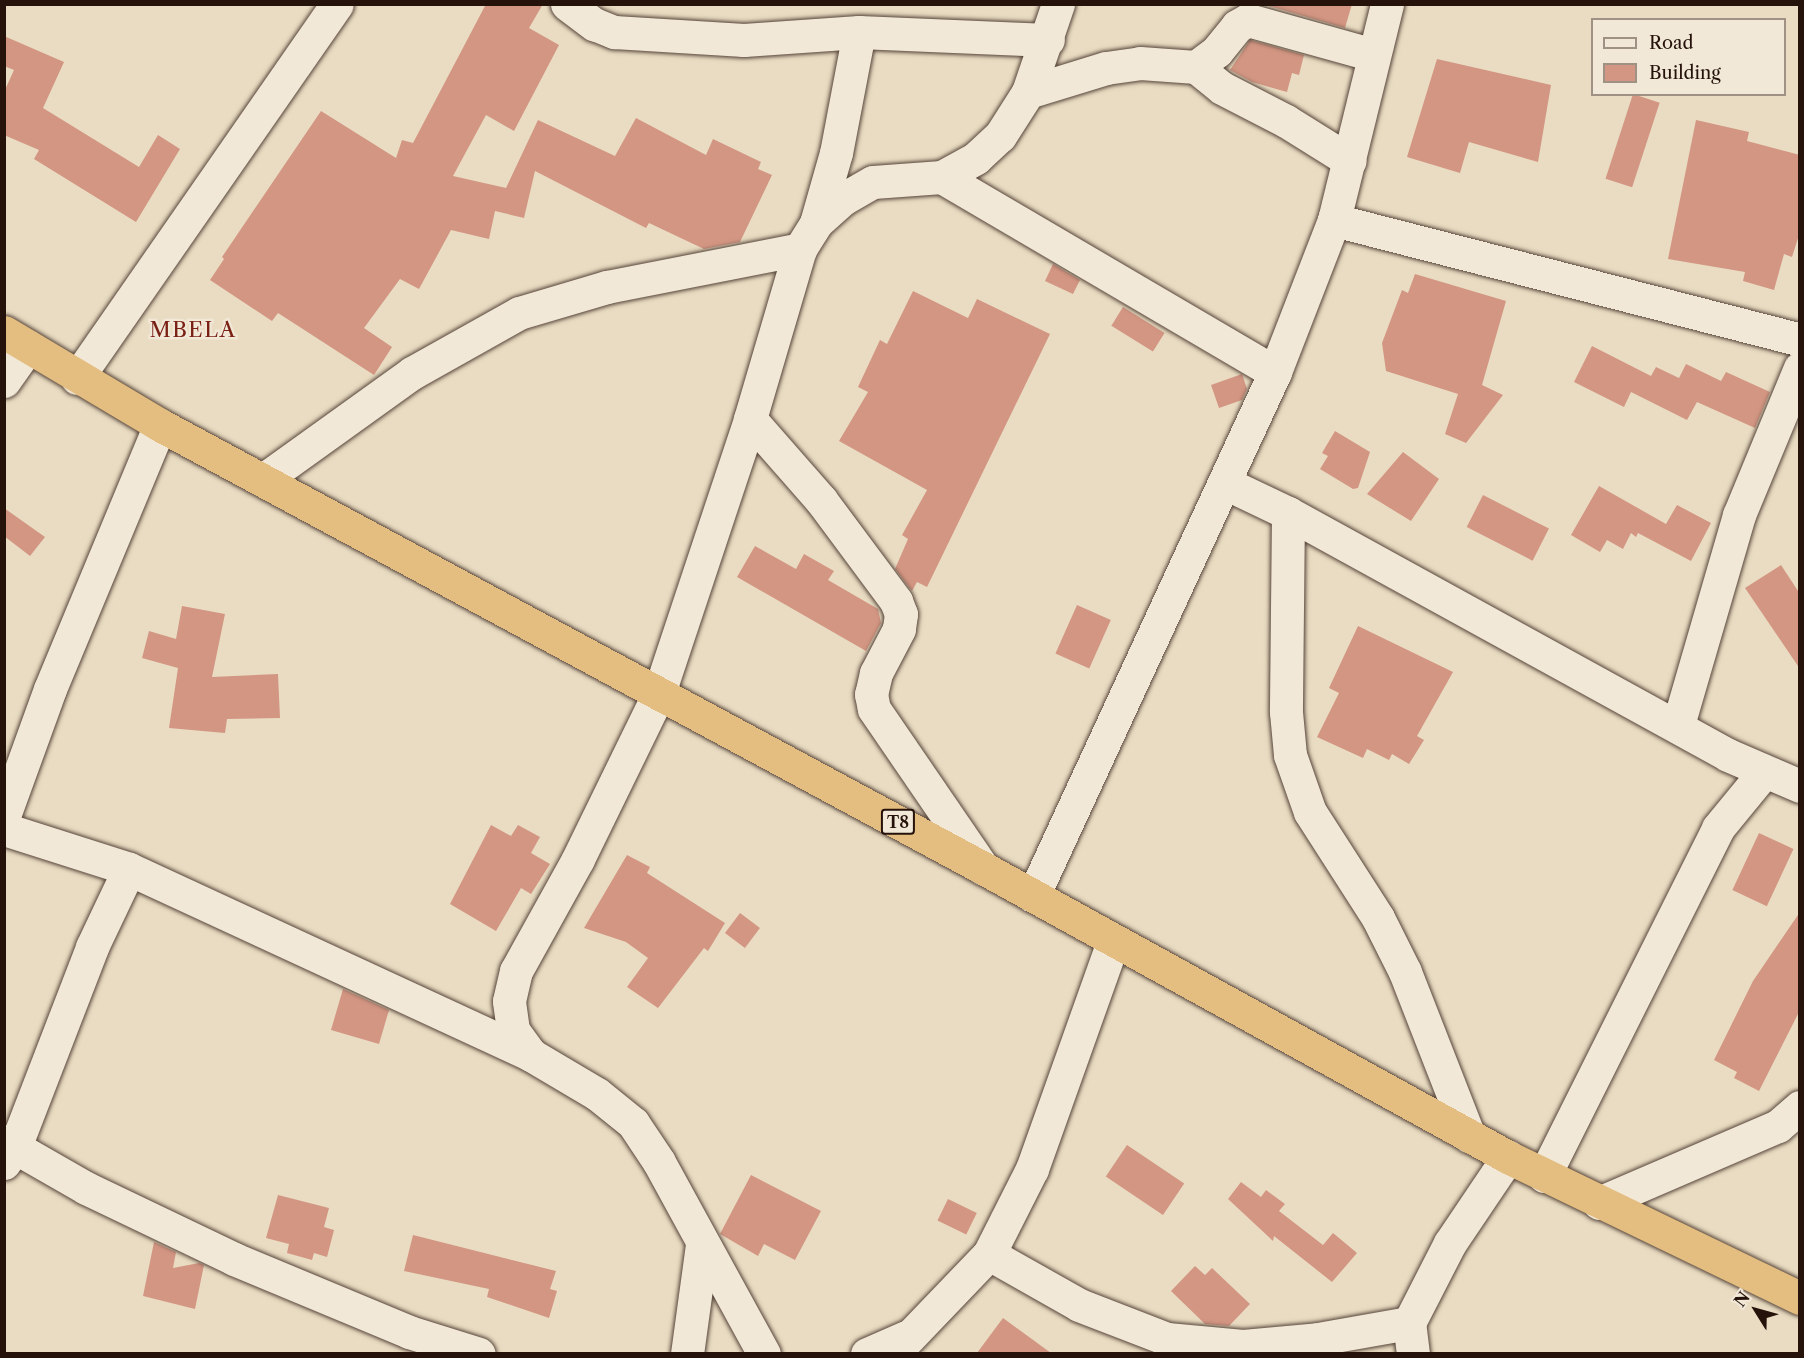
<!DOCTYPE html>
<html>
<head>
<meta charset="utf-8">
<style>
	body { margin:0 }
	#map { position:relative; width:1804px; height:1358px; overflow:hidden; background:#e9dcc2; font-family:"Libre Caslon Text",serif }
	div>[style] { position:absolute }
	.building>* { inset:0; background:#d39683; transform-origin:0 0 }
	.roads { filter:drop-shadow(0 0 2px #564439) drop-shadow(0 0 2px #564439) }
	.minor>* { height:33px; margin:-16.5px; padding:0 16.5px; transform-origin:16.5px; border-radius:16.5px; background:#f1e8d7 }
	.trunk>* { height:33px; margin:-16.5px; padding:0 16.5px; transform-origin:16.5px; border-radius:16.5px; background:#e4be81 }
	span { translate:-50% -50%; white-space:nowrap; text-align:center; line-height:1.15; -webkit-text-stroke:4.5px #f1e8d7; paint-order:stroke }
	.shield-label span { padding:2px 4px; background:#f1e8d7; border:2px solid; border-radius:4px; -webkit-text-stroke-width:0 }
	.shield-label { font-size:16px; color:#25120b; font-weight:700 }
	.quarter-label { font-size:21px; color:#7a1f14; letter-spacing:1.5px }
	.frame { position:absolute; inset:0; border:6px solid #25120b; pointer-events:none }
	.legend { position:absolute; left:1591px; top:18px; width:195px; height:78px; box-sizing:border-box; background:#f1e8d7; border:2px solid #9f9285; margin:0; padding:8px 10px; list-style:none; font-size:18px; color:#25120b }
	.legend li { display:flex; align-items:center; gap:12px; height:30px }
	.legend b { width:30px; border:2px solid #9f9285 }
	.north { position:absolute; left:1726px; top:1280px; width:60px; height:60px; -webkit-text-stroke:4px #f1e8d7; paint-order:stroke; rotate:307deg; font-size:16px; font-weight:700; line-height:24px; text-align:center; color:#25120b }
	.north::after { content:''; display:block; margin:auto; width:21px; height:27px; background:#25120b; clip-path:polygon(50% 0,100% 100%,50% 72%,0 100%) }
</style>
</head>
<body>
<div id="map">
	<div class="building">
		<div style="clip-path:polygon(486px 4px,543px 4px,529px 28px,559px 45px,514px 131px,486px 115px,453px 176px,506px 188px,538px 120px,615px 156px,636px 118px,706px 155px,713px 139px,761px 162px,758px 169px,772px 175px,740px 242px,704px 249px,649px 223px,646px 228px,535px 171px,524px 218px,495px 211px,489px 239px,451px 230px,419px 289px,400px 279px,364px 328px,392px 347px,374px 375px,278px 313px,272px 321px,210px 280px,224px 259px,222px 257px,321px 111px,396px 158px,402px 140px,413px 143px)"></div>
		<div style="clip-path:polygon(1262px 4px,1352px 4px,1345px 28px)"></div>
		<div style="clip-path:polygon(4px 36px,64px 62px,43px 108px,139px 167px,158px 135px,180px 149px,136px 222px,34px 159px,39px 150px,4px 135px,4px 92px,14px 70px,4px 66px)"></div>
		<div style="clip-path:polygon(1250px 40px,1304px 55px,1299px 75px,1292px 73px,1287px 92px,1252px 82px,1230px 70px)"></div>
		<div style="clip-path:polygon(1437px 59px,1551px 85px,1538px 162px,1469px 142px,1460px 173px,1407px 157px)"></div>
		<div style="left:1633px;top:94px;width:28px;height:89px;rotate:18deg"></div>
		<div style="clip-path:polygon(1696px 120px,1749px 132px,1747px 141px,1800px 155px,1800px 232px,1792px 257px,1784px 254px,1774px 290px,1743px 281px,1745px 272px,1668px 259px)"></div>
		<div style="clip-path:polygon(1053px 264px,1080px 280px,1073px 294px,1045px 281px)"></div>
		<div style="clip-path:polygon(1415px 274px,1506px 301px,1482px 385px,1503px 395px,1466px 443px,1445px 434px,1458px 394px,1386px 371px,1382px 343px,1402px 290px,1408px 293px)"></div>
		<div style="clip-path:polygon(913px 291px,968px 318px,977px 299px,1050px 334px,927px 587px,917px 582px,912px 591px,895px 569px,908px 539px,902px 535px,927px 490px,839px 441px,868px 392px,858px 387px,880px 340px,887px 344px)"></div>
		<div style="left:1123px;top:307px;width:49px;height:22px;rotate:32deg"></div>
		<div style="clip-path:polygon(1592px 346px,1651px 376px,1656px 367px,1679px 378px,1686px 364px,1721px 381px,1726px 372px,1770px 392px,1755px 428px,1697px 402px,1687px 420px,1631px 392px,1624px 407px,1574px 382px)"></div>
		<div style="clip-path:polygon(1242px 374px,1247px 389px,1242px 400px,1219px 408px,1211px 385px)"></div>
		<div style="clip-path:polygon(1335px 431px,1370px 452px,1358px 488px,1353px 489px,1320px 469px,1328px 456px,1322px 453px)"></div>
		<div style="clip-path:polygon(1403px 452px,1439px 479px,1411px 521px,1367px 494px)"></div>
		<div style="clip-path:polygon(1599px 486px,1666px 524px,1677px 505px,1711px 523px,1691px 561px,1638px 533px,1636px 537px,1631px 533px,1623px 549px,1607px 540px,1600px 552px,1571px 535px)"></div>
		<div style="left:1483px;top:495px;width:74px;height:36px;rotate:27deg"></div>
		<div style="clip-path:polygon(4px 508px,45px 537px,30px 556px,4px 536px)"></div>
		<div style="clip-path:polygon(755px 546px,796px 569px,804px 554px,834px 571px,828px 580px,878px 609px,881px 623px,866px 651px,737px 577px)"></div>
		<div style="clip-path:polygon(1781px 565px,1800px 594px,1800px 669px,1745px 588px)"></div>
		<div style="left:1077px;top:605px;width:37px;height:53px;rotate:24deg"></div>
		<div style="clip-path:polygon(182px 606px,225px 614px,212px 677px,278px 674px,280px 718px,227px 719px,225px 733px,169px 728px,178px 668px,142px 658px,149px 631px,176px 639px)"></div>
		<div style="clip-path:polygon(1358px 626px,1453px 672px,1417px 736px,1424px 740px,1409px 764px,1392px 754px,1389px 760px,1367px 749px,1363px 758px,1317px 737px,1339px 693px,1329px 688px)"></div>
		<div style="clip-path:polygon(491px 825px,511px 836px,518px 825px,540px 837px,531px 853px,550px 864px,531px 894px,521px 888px,496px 931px,450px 904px)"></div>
		<div style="left:1759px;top:833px;width:38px;height:63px;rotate:25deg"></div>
		<div style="clip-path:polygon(627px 855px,650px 867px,647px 873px,725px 923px,708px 951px,704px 948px,658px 1008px,627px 987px,648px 958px,626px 942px,584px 928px)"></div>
		<div style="clip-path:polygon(1800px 912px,1800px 1010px,1759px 1091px,1734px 1078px,1737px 1072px,1714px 1060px,1753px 981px)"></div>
		<div style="left:740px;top:913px;width:25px;height:25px;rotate:37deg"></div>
		<div style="clip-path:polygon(343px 989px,389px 1010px,379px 1044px,331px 1030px)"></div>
		<div style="left:1127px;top:1145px;width:69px;height:38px;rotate:34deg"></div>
		<div style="clip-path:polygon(751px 1175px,821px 1211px,795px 1260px,764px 1244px,758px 1256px,720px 1234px)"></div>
		<div style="clip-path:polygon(1241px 1182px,1261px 1197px,1266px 1190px,1285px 1204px,1279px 1211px,1323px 1245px,1333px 1233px,1357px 1253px,1332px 1282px,1274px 1236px,1273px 1241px,1228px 1199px)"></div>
		<div style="clip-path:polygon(278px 1195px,329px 1208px,324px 1227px,334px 1230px,327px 1257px,314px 1253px,312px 1260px,287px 1253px,289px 1244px,266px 1238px)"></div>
		<div style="left:948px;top:1199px;width:32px;height:24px;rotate:26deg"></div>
		<div style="clip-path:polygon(413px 1235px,556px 1271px,550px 1289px,557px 1291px,549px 1318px,487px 1297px,489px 1289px,404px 1271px)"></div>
		<div style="clip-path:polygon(154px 1242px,176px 1252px,173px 1268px,199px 1263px,204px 1265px,195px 1309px,143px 1296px)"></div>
		<div style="clip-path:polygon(1195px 1266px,1205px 1275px,1212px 1268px,1250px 1304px,1229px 1326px,1205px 1324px,1171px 1291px)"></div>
		<div style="clip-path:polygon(1003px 1318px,1051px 1353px,977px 1353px)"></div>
	</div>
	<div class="roads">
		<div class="minor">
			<div style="left:567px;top:4px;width:34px;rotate:37deg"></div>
			<div style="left:594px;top:24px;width:22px;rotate:22deg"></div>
			<div style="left:614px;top:32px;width:130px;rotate:3.5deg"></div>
			<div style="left:744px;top:40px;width:115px;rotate:-4deg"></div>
			<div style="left:859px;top:32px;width:189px;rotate:2.4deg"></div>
			<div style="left:1196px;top:67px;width:33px;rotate:39deg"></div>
			<div style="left:1222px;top:88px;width:72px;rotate:27.3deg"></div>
			<div style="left:1286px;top:121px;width:75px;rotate:32deg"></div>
			<div style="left:1028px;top:92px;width:82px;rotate:-17.1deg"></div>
			<div style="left:1106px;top:68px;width:34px;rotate:-8deg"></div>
			<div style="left:1140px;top:63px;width:56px;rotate:4.1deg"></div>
			<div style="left:1196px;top:67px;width:26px;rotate:-37deg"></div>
			<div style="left:1217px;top:51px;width:32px;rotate:-51deg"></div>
			<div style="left:1237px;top:26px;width:13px;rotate:-29deg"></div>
			<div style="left:1248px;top:20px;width:130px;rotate:15.6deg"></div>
			<div style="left:942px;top:177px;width:386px;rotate:30.4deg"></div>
			<div style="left:1334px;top:220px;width:481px;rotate:14.4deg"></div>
			<div style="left:816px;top:223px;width:73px;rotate:-74.1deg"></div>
			<div style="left:836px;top:153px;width:123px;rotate:-79.2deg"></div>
			<div style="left:77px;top:378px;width:455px;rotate:-55.2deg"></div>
			<div style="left:4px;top:381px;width:42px;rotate:-54.8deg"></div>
			<div style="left:750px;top:419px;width:108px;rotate:48.8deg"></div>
			<div style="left:821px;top:500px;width:126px;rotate:53.4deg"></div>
			<div style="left:896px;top:601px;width:14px;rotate:69deg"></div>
			<div style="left:901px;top:614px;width:15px;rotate:98deg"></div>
			<div style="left:899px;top:629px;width:50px;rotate:117.6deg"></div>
			<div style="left:876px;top:673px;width:22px;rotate:103deg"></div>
			<div style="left:871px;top:694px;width:15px;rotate:79deg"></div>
			<div style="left:874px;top:709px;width:193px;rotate:55.6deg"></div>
			<div style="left:263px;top:480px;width:183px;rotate:-35.7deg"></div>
			<div style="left:412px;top:373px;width:123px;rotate:-29.3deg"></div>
			<div style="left:519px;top:313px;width:92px;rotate:-16.5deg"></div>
			<div style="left:607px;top:287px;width:197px;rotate:-11.1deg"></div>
			<div style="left:1225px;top:483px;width:70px;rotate:25.5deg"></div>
			<div style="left:1288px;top:513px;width:502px;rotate:28.81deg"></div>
			<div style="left:1728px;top:755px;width:78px;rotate:23.3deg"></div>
			<div style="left:1288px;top:513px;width:199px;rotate:90.6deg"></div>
			<div style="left:1286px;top:712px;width:43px;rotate:84.7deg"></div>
			<div style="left:1290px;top:755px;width:60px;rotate:70.7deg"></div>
			<div style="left:1310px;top:812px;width:126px;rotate:57.3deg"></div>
			<div style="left:1378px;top:918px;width:60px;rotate:63.4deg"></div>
			<div style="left:1405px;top:972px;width:176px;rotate:68.7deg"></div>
			<div style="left:1678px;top:725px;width:219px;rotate:-73.8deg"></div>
			<div style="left:1739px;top:515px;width:159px;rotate:-67.5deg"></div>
			<div style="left:4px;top:816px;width:135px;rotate:-70.1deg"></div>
			<div style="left:50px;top:689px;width:286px;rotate:-67.4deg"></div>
			<div style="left:4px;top:829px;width:131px;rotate:17.7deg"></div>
			<div style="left:129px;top:869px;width:443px;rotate:24.8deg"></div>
			<div style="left:1033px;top:896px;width:577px;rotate:-65.21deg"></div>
			<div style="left:1275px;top:372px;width:163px;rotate:-68.8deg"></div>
			<div style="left:1334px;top:220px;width:222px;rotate:-76.2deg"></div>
			<div style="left:4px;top:1141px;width:95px;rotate:29.8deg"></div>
			<div style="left:86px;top:1188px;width:164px;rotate:25.6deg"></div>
			<div style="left:234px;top:1259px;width:190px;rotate:22.6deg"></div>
			<div style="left:409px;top:1332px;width:73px;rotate:17.4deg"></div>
			<div style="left:4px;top:1163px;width:19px;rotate:-55deg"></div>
			<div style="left:15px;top:1147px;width:214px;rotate:-68.9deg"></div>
			<div style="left:92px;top:947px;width:86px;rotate:-64.6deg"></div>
			<div style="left:1544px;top:1176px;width:389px;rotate:-63.4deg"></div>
			<div style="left:1718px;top:828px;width:72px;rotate:-50.6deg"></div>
			<div style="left:1599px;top:1203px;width:195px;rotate:-23.3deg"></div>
			<div style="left:1778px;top:1126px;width:29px;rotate:-41deg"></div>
			<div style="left:989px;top:1254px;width:103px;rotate:29.5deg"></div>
			<div style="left:1079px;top:1305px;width:94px;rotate:21.1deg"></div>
			<div style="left:1167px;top:1339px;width:76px;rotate:5.3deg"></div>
			<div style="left:1243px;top:1346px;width:75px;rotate:-5.3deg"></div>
			<div style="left:1318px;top:1339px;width:92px;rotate:-10deg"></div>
			<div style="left:687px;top:1354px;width:110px;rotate:-82.2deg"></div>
			<div style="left:764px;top:1354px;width:219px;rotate:-118.7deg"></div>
			<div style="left:659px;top:1162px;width:47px;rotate:-123.7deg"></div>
			<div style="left:633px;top:1123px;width:46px;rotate:-141.1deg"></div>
			<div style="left:597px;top:1094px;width:77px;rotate:-149.4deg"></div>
			<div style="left:531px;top:1055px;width:31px;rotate:-126deg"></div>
			<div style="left:513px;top:1030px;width:29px;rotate:-98deg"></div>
			<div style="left:509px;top:1001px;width:31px;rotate:-77deg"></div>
			<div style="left:516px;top:971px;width:128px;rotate:-61deg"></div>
			<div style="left:578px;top:859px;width:185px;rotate:-64deg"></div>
			<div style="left:659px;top:693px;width:289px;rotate:-71.6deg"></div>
			<div style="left:750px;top:419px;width:177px;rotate:-73.6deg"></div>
			<div style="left:800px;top:249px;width:31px;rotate:-58deg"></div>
			<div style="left:816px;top:223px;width:36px;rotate:-42deg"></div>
			<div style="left:843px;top:199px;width:34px;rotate:-30deg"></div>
			<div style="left:873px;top:182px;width:69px;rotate:-4.1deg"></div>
			<div style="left:942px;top:177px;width:39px;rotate:-29deg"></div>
			<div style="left:976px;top:158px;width:33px;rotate:-43deg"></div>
			<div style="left:1000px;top:136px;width:52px;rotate:-57.5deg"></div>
			<div style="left:1028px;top:92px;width:93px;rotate:-71.2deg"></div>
			<div style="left:867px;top:1354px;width:43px;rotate:-23.6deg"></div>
			<div style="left:893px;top:1354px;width:139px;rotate:-46.2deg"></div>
			<div style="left:989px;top:1254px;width:95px;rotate:-63.2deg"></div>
			<div style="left:1032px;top:1169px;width:241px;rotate:-70.4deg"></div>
			<div style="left:1413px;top:1354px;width:31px;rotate:-97deg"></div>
			<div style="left:1409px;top:1323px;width:90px;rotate:-62.9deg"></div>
			<div style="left:1450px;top:1243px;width:104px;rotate:-56deg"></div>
		</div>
		<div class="trunk">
			<div style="left:4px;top:332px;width:182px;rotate:30.8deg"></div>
			<div style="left:160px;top:425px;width:935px;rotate:28.29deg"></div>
			<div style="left:983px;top:868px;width:599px;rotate:28.83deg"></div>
			<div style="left:1508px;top:1157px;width:324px;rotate:25.8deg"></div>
		</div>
	</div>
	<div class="shield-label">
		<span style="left:898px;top:822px">T8</span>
	</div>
	<div class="quarter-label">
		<span style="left:193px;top:330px">MBELA</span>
	</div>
	<div class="frame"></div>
	<ul class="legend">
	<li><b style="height:8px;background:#f1e8d7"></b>Road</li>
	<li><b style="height:16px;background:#d39683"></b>Building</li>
	</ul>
	<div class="north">N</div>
</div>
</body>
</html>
